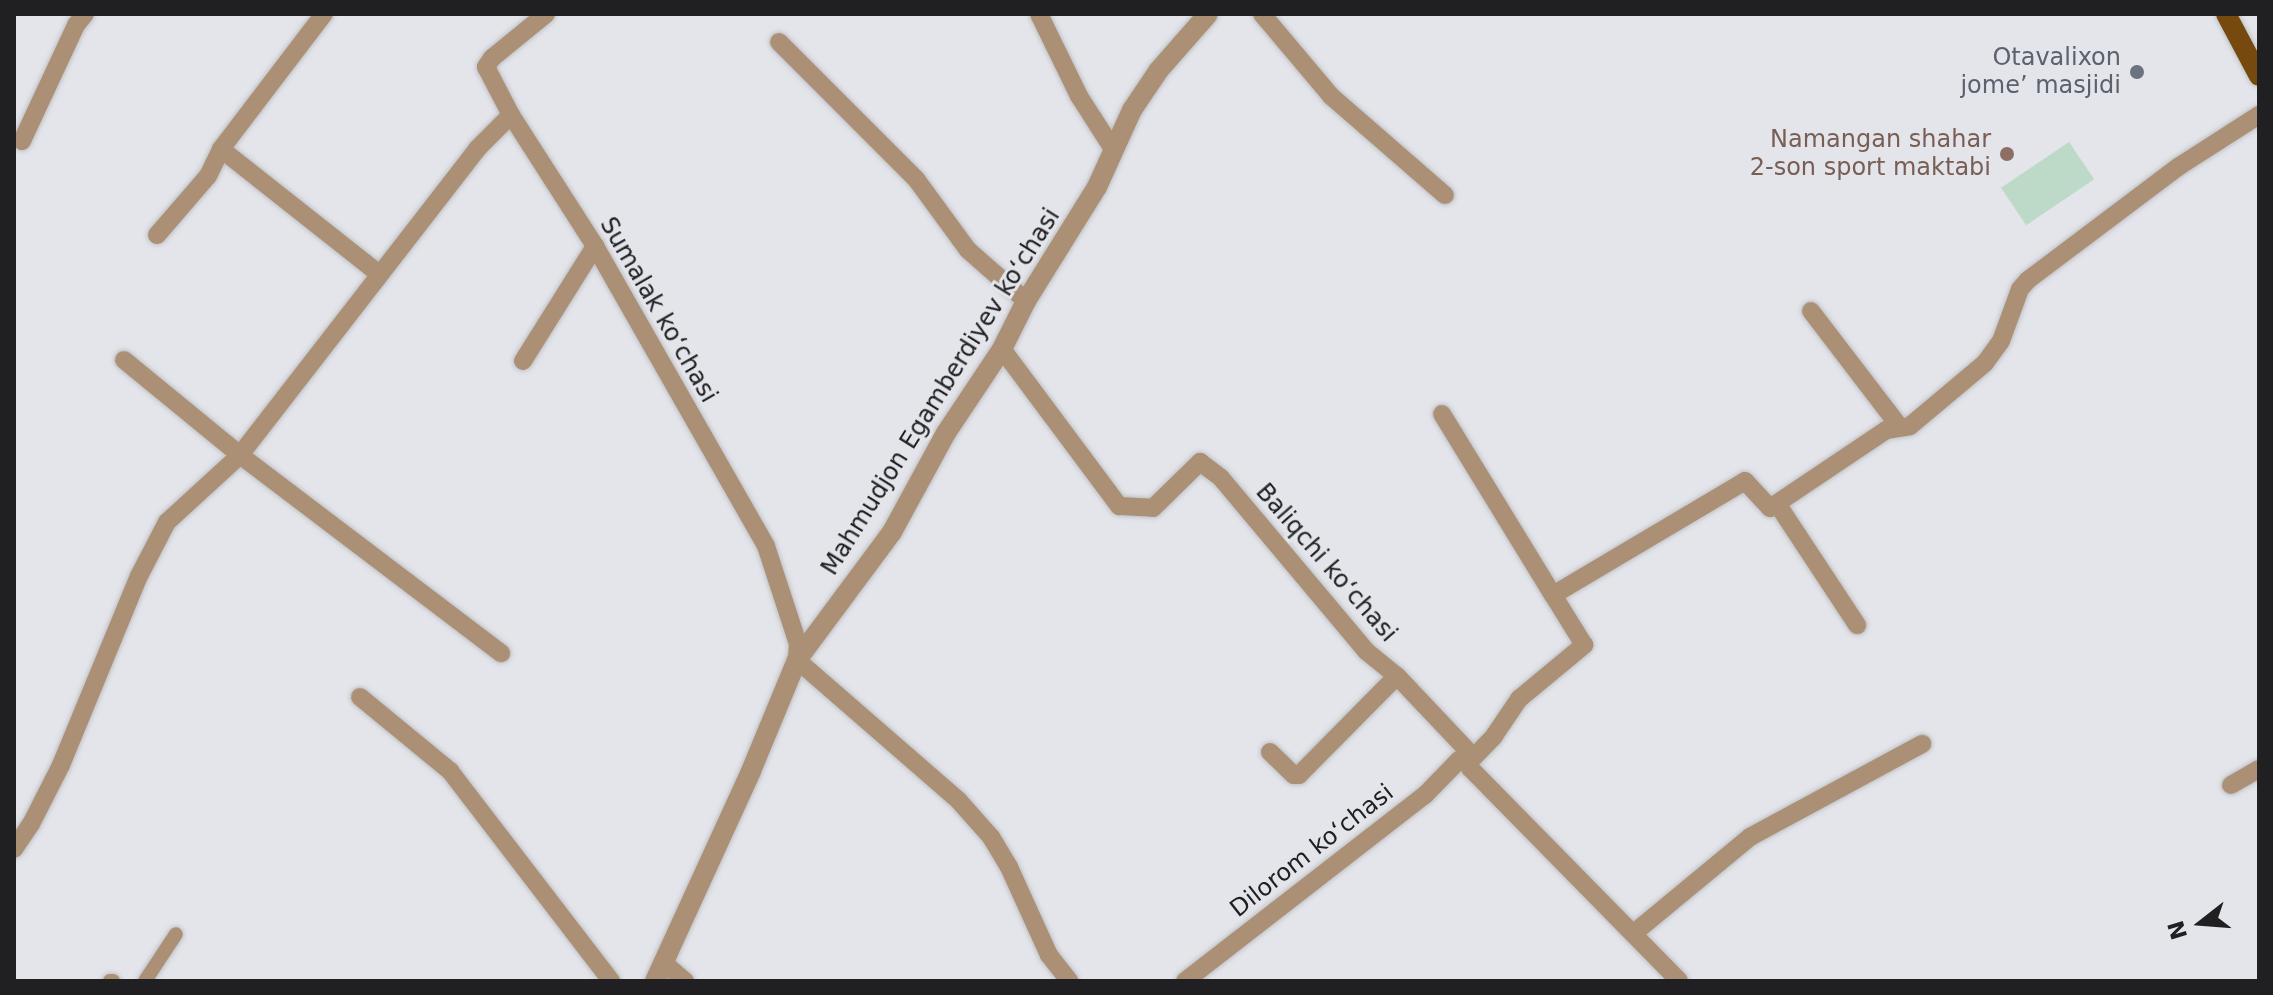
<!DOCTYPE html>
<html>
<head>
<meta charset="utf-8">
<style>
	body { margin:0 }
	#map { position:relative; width:2273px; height:995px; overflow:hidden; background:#e3e5ea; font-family:"DejaVu Sans",sans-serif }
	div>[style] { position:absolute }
	.green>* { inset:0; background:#bdd9c8; transform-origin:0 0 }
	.roads { filter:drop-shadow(0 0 2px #c0c2c6) drop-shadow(0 0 2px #c0c2c6) }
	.pedestrian>* { height:14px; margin:-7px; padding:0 7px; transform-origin:7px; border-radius:7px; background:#ab9076 }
	.minor>* { height:18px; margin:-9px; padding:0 9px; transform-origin:9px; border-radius:9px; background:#ab9076 }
	.tertiary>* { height:20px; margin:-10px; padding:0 10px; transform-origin:10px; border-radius:10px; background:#ab9076 }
	.primary>* { height:20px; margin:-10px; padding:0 10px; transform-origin:10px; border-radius:10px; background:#76490f }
	.dots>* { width:22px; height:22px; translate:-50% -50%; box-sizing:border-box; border:4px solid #e3e5ea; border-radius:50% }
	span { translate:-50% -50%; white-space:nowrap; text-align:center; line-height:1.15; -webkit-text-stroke:6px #e3e5ea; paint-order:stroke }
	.worship-label { font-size:24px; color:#5b616d }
	.right { translate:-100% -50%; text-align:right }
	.education-label { font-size:24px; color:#785e54 }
	.street-label { font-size:24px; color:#202022 }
	.frame { position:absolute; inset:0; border:16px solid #202022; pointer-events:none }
	.north { position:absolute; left:2161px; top:883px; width:80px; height:80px; -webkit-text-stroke:6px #e3e5ea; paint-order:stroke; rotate:253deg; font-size:22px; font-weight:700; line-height:32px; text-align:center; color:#202022 }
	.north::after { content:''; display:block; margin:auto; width:28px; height:36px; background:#202022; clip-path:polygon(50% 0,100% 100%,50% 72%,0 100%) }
</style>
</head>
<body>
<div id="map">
	<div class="green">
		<div style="left:2069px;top:142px;width:45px;height:82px;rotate:56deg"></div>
	</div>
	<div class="roads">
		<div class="pedestrian">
			<div style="left:110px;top:981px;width:3px"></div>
			<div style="left:145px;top:981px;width:56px;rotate:-56.6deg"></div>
		</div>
		<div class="minor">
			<div style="left:546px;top:14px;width:70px;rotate:140.8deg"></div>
			<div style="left:492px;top:58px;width:11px;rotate:124deg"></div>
			<div style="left:486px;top:67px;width:54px;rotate:62.5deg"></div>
			<div style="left:511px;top:115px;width:156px;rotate:57.3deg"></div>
			<div style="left:595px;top:246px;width:345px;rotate:60.3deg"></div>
			<div style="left:766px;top:546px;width:103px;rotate:71.9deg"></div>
			<div style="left:798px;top:644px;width:16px;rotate:94deg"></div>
			<div style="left:797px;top:660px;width:215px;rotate:41deg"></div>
			<div style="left:959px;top:801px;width:48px;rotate:48.4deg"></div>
			<div style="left:991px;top:837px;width:35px;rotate:59deg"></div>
			<div style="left:1009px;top:867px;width:97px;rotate:65.6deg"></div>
			<div style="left:1049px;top:955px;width:33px;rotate:52deg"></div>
			<div style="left:1039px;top:14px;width:91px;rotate:64deg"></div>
			<div style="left:1079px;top:96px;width:63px;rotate:57.3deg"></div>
			<div style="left:1262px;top:14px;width:107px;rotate:49.9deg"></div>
			<div style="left:1331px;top:96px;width:151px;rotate:41deg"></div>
			<div style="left:779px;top:42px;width:194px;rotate:45deg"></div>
			<div style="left:916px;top:179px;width:88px;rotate:53.8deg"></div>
			<div style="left:968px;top:250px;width:77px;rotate:41.3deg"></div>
			<div style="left:22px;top:141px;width:128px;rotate:-65deg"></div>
			<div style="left:76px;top:25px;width:14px;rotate:-51deg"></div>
			<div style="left:221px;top:149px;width:201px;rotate:38.3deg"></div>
			<div style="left:157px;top:235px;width:78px;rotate:-49.2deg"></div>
			<div style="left:208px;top:176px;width:30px;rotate:-64deg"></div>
			<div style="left:221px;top:149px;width:170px;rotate:-52.7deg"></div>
			<div style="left:1811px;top:311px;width:145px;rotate:52.6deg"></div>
			<div style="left:1002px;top:349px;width:196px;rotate:53.3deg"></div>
			<div style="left:1119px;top:506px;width:34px;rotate:3deg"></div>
			<div style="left:1153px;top:508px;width:66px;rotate:-44.4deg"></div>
			<div style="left:1200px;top:462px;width:26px;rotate:37deg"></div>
			<div style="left:1221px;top:478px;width:226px;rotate:50deg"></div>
			<div style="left:1366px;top:651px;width:40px;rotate:39deg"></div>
			<div style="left:1397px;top:676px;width:99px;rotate:46.6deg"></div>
			<div style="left:1465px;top:748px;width:21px;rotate:76deg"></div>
			<div style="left:1470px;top:768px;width:298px;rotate:45.5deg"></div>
			<div style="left:124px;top:360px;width:150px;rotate:39.3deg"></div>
			<div style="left:240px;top:455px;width:328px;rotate:37.2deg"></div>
			<div style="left:523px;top:361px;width:136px;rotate:-57.9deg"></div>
			<div style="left:1442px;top:414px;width:212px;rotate:58.5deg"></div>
			<div style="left:1778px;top:505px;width:144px;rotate:56.6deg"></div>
			<div style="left:360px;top:697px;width:117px;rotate:39.4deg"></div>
			<div style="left:450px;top:771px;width:265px;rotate:52.5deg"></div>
			<div style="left:1270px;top:752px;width:33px;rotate:44deg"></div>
			<div style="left:1294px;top:775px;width:5px"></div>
			<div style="left:1299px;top:775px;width:139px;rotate:-45.3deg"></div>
			<div style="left:2231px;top:785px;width:32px;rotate:-30deg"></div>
			<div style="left:14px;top:849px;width:30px;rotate:-56deg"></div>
			<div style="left:31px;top:824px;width:66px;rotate:-63deg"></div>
			<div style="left:61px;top:765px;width:204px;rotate:-67.6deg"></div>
			<div style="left:139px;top:576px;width:61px;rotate:-62.6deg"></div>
			<div style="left:167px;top:522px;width:99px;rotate:-42.5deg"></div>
			<div style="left:240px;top:455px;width:387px;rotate:-52.2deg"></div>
			<div style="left:477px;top:149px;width:48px;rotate:-45deg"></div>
			<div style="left:1634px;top:933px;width:151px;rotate:-39.6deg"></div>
			<div style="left:1750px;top:837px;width:196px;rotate:-28.4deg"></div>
			<div style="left:664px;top:963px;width:28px;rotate:41deg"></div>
			<div style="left:1185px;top:981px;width:304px;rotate:-37.8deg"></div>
			<div style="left:1425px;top:795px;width:49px;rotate:-45.8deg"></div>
			<div style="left:1459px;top:760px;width:15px;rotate:-11deg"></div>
			<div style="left:1474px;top:757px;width:29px;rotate:-46deg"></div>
			<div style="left:1494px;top:736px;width:45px;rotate:-56deg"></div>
			<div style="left:1519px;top:699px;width:85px;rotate:-39.7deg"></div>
			<div style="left:1584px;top:645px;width:59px;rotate:-121.8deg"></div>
			<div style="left:1553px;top:595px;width:223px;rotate:-30.7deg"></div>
			<div style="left:1745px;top:481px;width:37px;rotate:47deg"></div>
			<div style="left:1770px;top:508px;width:140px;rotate:-33.9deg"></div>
			<div style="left:1886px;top:430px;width:24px;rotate:-9deg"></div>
			<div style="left:1910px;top:426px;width:98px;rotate:-40deg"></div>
			<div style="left:1985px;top:363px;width:27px;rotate:-54deg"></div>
			<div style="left:2001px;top:341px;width:55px;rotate:-69.9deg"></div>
			<div style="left:2020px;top:289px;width:12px;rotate:-48deg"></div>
			<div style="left:2028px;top:280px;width:188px;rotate:-37deg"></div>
			<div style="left:2178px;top:167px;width:96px;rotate:-32.7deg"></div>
		</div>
		<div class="tertiary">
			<div style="left:655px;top:981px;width:231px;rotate:-65.4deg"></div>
			<div style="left:751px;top:771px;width:120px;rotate:-67.5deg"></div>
			<div style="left:797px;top:660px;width:159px;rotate:-53.4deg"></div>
			<div style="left:892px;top:532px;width:113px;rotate:-61.4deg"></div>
			<div style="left:946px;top:433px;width:101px;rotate:-56.3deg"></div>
			<div style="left:1002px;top:349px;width:54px;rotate:-63.4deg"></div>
			<div style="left:1026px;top:301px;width:134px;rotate:-58.1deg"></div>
			<div style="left:1097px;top:187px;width:85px;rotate:-65.6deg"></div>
			<div style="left:1132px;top:110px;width:48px;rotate:-56deg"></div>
			<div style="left:1159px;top:70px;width:74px;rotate:-48.8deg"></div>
		</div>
		<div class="primary">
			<div style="left:2226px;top:14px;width:70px;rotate:62deg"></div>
		</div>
	</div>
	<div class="dots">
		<div style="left:2137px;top:72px;background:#6b7280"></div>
		<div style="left:2007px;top:154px;background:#8d6e63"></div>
	</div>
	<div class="worship-label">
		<span class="right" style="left:2121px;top:72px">Otavalixon<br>jome’ masjidi</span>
	</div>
	<div class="education-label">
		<span class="right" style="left:1991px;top:154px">Namangan shahar<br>2-son sport maktabi</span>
	</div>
	<div class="street-label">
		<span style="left:658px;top:310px;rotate:60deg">Sumalak koʻchasi</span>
		<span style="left:941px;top:392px;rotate:-58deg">Mahmudjon Egamberdiyev koʻchasi</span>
		<span style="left:1326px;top:563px;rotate:49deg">Baliqchi koʻchasi</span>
		<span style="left:1312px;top:851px;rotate:-38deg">Dilorom koʻchasi</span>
	</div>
	<div class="frame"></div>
	<div class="north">N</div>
</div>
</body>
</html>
